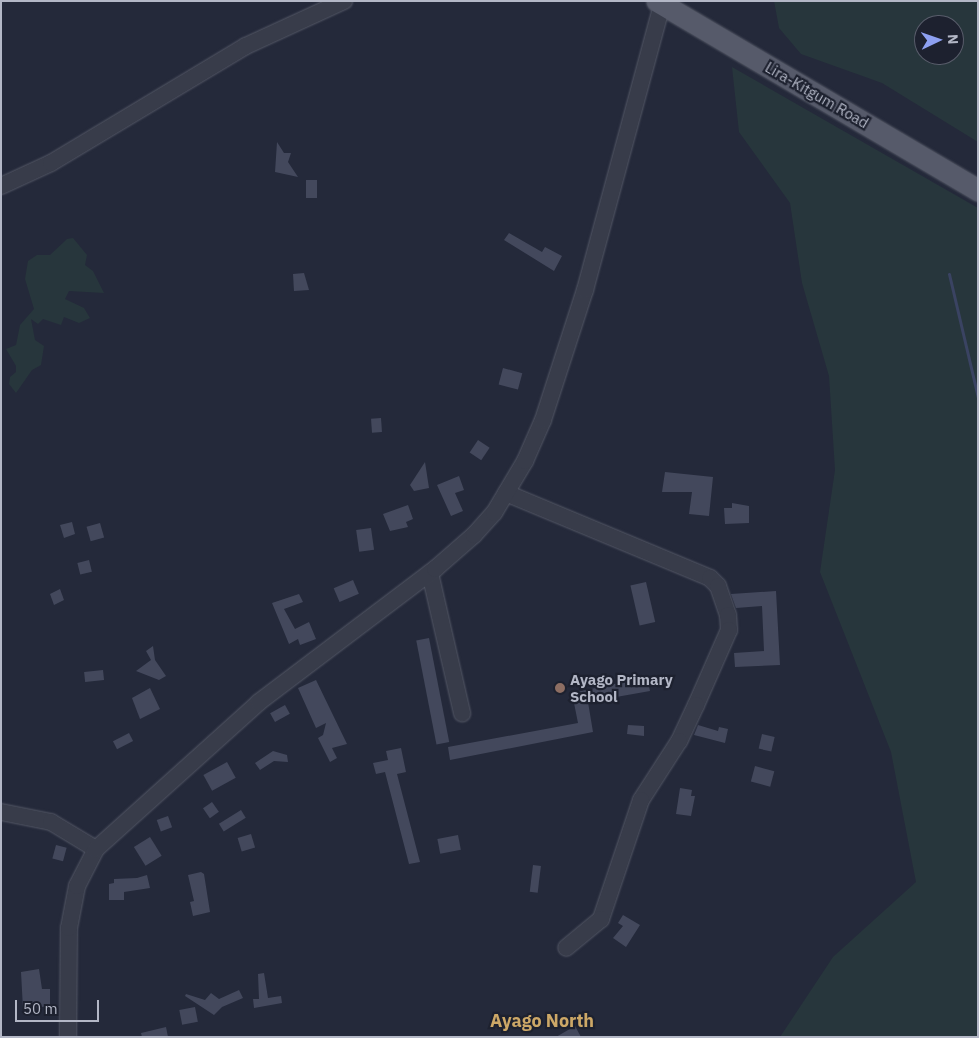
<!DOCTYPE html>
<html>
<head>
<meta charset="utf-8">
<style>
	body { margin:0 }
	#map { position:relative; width:979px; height:1038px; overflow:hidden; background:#24293a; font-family:"IBM Plex Sans",sans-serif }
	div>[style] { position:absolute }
	.green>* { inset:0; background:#27363c }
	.stream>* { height:3px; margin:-1.5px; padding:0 1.5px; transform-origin:1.5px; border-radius:1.5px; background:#3a4362 }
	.building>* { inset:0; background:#43485c; transform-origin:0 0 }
	.roads { filter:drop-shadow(0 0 1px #535765) drop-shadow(0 0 1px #535765) }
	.minor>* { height:16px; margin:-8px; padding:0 8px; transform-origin:8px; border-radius:8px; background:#383c4a }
	.major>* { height:21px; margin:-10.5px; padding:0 10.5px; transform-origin:10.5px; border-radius:10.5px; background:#565a6a }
	.dots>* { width:14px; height:14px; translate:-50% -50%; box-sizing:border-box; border:2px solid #1d212f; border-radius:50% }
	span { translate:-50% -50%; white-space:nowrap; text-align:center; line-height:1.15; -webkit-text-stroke:4.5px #1d212f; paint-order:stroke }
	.street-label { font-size:15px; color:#b3b7c6 }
	.poi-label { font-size:15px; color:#b3b7c6; font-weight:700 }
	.left { translate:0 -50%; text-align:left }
	.quarter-label { font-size:18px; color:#cda867; font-weight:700 }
	.frame { position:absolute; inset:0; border:2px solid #b3b7c6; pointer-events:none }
	.north { position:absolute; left:914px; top:15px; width:50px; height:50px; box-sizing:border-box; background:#1d212f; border:1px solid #595d6b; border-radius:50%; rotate:87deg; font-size:14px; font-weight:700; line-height:20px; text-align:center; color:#b3b7c6 }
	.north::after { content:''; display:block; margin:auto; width:18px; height:22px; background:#8da0f1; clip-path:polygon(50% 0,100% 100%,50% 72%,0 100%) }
	.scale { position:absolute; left:15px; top:1000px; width:84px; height:22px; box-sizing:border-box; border:2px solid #b3b7c6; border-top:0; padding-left:6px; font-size:15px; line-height:18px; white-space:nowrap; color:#b3b7c6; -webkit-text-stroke:4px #1d212f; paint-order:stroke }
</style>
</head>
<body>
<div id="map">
	<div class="green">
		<div style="clip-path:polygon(evenodd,774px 1px,978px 1px,978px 142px,882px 83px,801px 54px,779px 28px,774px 1px,924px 25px,954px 25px,954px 55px,924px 55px,924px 25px)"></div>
		<div style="clip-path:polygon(732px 67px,978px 208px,978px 1037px,780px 1037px,833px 957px,916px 882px,891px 752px,820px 572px,835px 470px,829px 376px,802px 283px,790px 203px,739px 132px)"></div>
		<div style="clip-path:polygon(73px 238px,87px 255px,85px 265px,93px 271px,104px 293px,69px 291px,65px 299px,84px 308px,90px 318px,79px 323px,64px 317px,61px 325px,43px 319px,38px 324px,31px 319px,35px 340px,44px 346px,41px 365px,32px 370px,16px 393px,9px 384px,10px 377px,16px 372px,16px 366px,6px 349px,16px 345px,20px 325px,34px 309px,25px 279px,28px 261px,37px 255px,50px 255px,67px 239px)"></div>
	</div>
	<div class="stream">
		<div style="left:949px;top:274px;width:127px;rotate:76.8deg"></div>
	</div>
	<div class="building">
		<div style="clip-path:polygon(277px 142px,284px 153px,291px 153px,288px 162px,298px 177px,275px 172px)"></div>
		<div style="left:306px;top:180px;width:11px;height:18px"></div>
		<div style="clip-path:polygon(509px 233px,542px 252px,545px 247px,562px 256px,554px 271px,504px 240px)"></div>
		<div style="clip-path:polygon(304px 273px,309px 290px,294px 291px,293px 274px)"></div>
		<div style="left:503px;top:368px;width:20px;height:17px;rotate:15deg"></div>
		<div style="left:381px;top:418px;width:14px;height:10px;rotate:86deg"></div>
		<div style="left:478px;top:440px;width:14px;height:15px;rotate:34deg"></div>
		<div style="clip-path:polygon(425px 462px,429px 488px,414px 491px,410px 485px)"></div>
		<div style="clip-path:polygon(665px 472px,713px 477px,709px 516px,689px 514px,692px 492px,662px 492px)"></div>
		<div style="clip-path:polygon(459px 476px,464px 490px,455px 493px,463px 511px,451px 516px,437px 485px)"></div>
		<div style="clip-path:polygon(732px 503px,749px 506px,749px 523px,725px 524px,724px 508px,732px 508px)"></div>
		<div style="clip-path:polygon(408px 505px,413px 519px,406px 522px,408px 527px,390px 531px,383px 514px)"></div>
		<div style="clip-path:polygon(72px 522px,75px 534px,64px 538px,60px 525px)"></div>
		<div style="left:100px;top:523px;width:15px;height:14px;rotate:74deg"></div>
		<div style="left:371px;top:528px;width:22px;height:15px;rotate:82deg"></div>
		<div style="left:89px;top:560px;width:12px;height:12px;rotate:76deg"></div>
		<div style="left:353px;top:580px;width:15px;height:21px;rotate:67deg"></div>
		<div style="left:646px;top:582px;width:41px;height:16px;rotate:77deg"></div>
		<div style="clip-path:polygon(60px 589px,64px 600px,54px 605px,50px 594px)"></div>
		<div style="clip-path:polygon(776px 591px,780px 665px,735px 667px,734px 653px,764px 651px,762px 606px,736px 608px,731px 594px)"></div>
		<div style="clip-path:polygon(299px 594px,303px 602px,284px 609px,295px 629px,309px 622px,316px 639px,300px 645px,298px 639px,289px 644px,272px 603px)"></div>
		<div style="left:429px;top:638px;width:106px;height:13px;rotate:79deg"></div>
		<div style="clip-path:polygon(153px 646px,155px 660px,166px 676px,159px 680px,136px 671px,151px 660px,146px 651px)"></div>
		<div style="left:103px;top:670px;width:10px;height:19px;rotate:84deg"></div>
		<div style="clip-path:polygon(647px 677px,650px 691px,588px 702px,593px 732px,450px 760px,448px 747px,578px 723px,572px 693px)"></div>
		<div style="clip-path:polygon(316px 680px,347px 744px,332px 748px,337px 758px,330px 762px,318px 738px,323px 735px,326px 723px,316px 728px,298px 688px)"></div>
		<div style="clip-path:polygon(150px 688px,160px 709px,140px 719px,132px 698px)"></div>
		<div style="left:285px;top:705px;width:10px;height:17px;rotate:61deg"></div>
		<div style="clip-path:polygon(628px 725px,644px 726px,644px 736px,627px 734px)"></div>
		<div style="clip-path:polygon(698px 725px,718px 731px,719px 727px,728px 729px,725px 743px,694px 735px)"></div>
		<div style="left:129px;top:733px;width:9px;height:18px;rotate:63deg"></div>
		<div style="left:762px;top:734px;width:13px;height:15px;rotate:13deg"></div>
		<div style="clip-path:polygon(401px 748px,406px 772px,397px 774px,420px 862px,409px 864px,385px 772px,376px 774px,373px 763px,388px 760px,386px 751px)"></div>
		<div style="clip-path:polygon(273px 751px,287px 755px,288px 762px,274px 761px,260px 770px,255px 763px)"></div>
		<div style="left:227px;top:762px;width:18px;height:27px;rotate:61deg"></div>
		<div style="left:755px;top:766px;width:20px;height:16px;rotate:15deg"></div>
		<div style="clip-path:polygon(680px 788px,692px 790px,691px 796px,695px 796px,691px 816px,676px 814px)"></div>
		<div style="left:212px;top:802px;width:12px;height:11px;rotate:55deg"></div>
		<div style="left:241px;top:810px;width:9px;height:26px;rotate:58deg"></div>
		<div style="left:168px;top:816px;width:12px;height:12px;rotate:70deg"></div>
		<div style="left:251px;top:834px;width:14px;height:14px;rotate:73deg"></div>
		<div style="left:458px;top:835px;width:15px;height:21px;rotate:79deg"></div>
		<div style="left:150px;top:837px;width:22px;height:19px;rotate:58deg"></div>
		<div style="left:56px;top:845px;width:11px;height:14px;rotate:15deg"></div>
		<div style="left:533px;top:865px;width:8px;height:27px;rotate:7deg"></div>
		<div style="clip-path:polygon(201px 872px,204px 874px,210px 912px,193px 916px,190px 902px,194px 901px,188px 875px)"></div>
		<div style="clip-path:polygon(147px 875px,150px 888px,124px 892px,124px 900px,109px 900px,109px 884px,114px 883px,114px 879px,137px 878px)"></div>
		<div style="clip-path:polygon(623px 915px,640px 925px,626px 947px,613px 938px,623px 926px,618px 923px)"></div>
		<div style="clip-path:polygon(39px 969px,42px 989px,50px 989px,50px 1006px,23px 1009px,21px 972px)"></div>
		<div style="clip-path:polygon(264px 973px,268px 998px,281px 996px,282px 1003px,254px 1008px,253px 999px,259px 999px,258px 974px)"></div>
		<div style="clip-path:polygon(239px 990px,243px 998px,222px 1007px,214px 1015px,185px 996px,186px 994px,205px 1000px,211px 993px,219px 999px)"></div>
		<div style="left:195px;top:1007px;width:15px;height:16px;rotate:79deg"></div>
		<div style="clip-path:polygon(575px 1026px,581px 1037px,556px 1037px)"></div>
		<div style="clip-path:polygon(166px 1027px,168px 1037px,142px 1037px,141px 1033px)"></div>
	</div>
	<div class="roads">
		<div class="minor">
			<div style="left:1px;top:186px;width:55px;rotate:-24.7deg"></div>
			<div style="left:51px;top:163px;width:227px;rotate:-31deg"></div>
			<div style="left:246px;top:46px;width:108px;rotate:-24.7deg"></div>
			<div style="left:506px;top:493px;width:221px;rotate:22.6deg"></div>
			<div style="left:710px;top:578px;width:11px;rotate:45deg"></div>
			<div style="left:718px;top:586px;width:31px;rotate:71deg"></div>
			<div style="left:728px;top:615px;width:15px;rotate:86deg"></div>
			<div style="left:729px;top:630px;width:82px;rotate:113.7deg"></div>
			<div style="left:696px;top:705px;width:40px;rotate:115deg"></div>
			<div style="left:679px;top:741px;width:70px;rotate:122.8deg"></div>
			<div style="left:641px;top:800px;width:126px;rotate:108.6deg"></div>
			<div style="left:601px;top:919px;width:45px;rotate:140.4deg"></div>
			<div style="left:430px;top:573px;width:144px;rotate:77.1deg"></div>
			<div style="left:1px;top:812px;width:51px;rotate:11.3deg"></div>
			<div style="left:51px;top:822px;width:52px;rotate:31deg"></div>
			<div style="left:68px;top:1037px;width:109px;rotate:-89.5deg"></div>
			<div style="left:69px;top:928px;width:43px;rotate:-79.2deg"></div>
			<div style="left:77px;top:886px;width:42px;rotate:-62.8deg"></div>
			<div style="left:96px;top:849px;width:219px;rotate:-42deg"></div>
			<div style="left:259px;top:702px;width:221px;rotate:-37.1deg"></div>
			<div style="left:435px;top:569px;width:52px;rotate:-41.1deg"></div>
			<div style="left:474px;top:535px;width:30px;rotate:-48deg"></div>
			<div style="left:494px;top:513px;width:61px;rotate:-59.2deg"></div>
			<div style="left:525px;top:461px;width:45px;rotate:-66.3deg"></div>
			<div style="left:543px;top:420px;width:137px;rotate:-72.1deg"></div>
			<div style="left:585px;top:290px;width:296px;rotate:-74.9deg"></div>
		</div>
		<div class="major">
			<div style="left:657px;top:1px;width:373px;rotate:30.5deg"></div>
		</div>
	</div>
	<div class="dots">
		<div style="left:560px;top:688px;background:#8d6e63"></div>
	</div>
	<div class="street-label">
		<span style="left:817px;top:95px;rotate:30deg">Lira-Kitgum Road</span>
	</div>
	<div class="poi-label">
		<span class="left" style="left:570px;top:688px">Ayago Primary<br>School</span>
	</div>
	<div class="quarter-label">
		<span style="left:542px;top:1021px">Ayago North</span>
	</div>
	<div class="frame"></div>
	<div class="north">N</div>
	<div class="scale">50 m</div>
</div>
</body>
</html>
